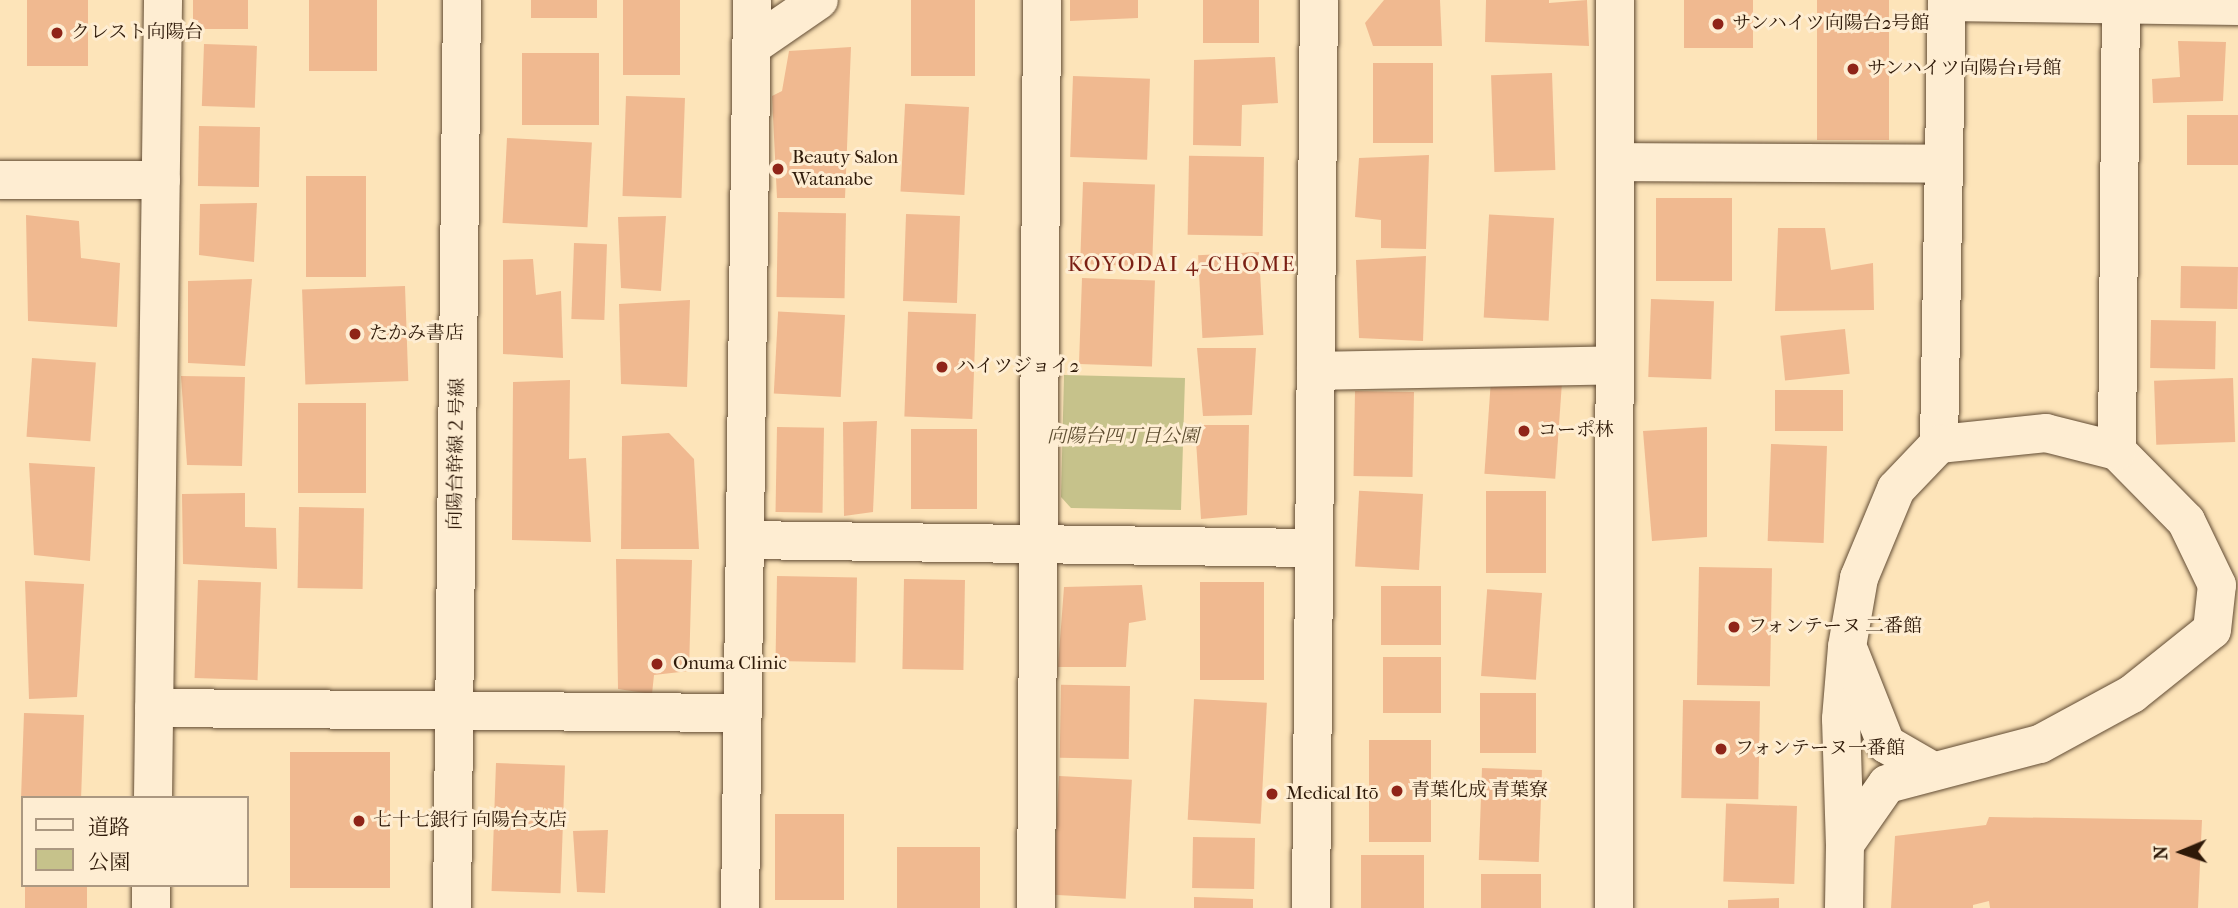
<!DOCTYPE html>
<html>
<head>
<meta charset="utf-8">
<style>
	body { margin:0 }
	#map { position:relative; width:2238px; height:908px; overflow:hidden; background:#fde4b9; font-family:"IM FELL French Canon","Noto Serif JP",serif }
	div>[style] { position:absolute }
	.green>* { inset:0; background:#c6c28b }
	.building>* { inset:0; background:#f0b990; transform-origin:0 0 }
	.roads { filter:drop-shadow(0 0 2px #624c34) drop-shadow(0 0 2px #624c34) }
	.minor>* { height:38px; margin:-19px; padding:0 19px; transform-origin:19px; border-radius:19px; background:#feedd2 }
	.dots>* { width:19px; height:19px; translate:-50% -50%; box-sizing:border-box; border:4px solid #feedd2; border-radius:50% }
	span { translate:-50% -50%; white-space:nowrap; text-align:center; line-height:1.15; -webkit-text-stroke:6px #feedd2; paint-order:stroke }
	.poi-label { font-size:19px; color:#2e1908 }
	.left { translate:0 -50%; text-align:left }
	.park-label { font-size:19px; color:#5c4c2f; font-style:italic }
	.street-label { font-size:19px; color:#2e1908 }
	.neighbourhood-label { font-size:21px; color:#7a1f14; letter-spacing:2px }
	.legend { position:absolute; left:21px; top:796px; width:228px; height:91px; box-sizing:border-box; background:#feedd2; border:2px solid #ab9881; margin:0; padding:9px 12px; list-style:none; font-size:21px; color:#2e1908 }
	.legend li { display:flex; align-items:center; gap:14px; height:35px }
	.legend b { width:35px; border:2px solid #ab9881 }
	.north { position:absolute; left:2147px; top:817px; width:70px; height:70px; -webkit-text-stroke:5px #feedd2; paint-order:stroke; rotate:268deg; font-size:19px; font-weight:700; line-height:28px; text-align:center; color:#2e1908 }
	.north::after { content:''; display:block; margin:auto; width:24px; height:32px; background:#2e1908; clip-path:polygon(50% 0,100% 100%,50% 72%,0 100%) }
</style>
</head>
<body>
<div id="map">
	<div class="green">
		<div style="clip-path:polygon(1064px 375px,1185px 378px,1181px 510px,1071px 508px,1061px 497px)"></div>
	</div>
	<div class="building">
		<div style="left:27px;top:0;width:61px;height:66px"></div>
		<div style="left:193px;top:0;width:55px;height:29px"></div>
		<div style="left:309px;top:0;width:68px;height:71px"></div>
		<div style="left:531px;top:0;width:66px;height:18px"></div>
		<div style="left:623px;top:0;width:57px;height:75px"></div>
		<div style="left:911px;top:0;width:64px;height:76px"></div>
		<div style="clip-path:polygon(1070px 0,1138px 0,1138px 18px,1070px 21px)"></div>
		<div style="left:1203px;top:0;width:56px;height:43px"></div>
		<div style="clip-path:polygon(1384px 0,1440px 0,1442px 46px,1373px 46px,1365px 23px)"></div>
		<div style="clip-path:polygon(1486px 0,1549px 0,1549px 3px,1587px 0,1589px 46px,1485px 42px)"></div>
		<div style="left:1684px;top:0;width:69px;height:48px"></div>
		<div style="left:1817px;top:0;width:72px;height:140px"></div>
		<div style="clip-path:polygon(2178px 41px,2226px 42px,2223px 101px,2153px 103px,2152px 79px,2180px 77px)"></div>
		<div style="left:204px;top:44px;width:53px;height:62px;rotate:2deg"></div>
		<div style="clip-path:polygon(851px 47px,845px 198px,777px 198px,772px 96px,782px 91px,789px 51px)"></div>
		<div style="left:522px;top:53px;width:77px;height:72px"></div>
		<div style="clip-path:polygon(1275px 57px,1278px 103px,1242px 105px,1241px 146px,1193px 145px,1194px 60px)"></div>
		<div style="left:1373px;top:63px;width:60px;height:80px"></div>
		<div style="left:1552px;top:73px;width:97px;height:61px;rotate:88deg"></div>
		<div style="left:1073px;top:76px;width:77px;height:81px;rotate:2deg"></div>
		<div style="left:626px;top:96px;width:59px;height:100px;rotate:2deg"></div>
		<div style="left:969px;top:107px;width:88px;height:64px;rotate:93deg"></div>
		<div style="left:2187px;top:115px;width:51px;height:50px"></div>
		<div style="left:199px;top:126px;width:61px;height:60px;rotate:1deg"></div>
		<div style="left:507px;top:138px;width:85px;height:85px;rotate:3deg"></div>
		<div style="clip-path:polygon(1429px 155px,1426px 249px,1381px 248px,1381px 220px,1355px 217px,1359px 158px)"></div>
		<div style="left:1264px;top:157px;width:79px;height:75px;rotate:91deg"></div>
		<div style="left:306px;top:176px;width:60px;height:101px"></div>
		<div style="left:1083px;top:182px;width:72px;height:82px;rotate:2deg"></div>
		<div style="left:1656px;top:198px;width:76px;height:83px"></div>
		<div style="clip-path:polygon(257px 203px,254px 262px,199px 255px,200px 204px)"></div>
		<div style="left:778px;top:212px;width:68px;height:85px;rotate:1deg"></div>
		<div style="clip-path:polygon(26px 215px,79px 221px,81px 258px,120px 263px,117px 327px,28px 321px)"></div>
		<div style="clip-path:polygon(666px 216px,661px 291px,621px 288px,618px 217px)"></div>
		<div style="left:960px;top:216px;width:87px;height:54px;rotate:92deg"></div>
		<div style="left:1554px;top:218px;width:103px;height:65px;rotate:93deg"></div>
		<div style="clip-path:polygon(1778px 228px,1825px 228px,1831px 270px,1873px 263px,1874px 310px,1775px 311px)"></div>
		<div style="left:574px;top:243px;width:33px;height:76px;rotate:2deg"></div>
		<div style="left:1259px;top:252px;width:83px;height:61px;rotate:87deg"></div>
		<div style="clip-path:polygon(1426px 256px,1423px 341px,1359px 338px,1356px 260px)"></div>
		<div style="clip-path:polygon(533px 259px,536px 295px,561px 291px,563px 358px,503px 354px,503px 260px)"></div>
		<div style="left:2181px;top:266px;width:57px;height:42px;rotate:1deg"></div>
		<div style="left:1082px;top:278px;width:73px;height:86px;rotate:2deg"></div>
		<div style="clip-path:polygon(252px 279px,245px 366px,188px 363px,188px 281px)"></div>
		<div style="left:405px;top:286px;width:95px;height:103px;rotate:88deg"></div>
		<div style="left:1651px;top:299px;width:63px;height:78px;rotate:2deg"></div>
		<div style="clip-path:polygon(690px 300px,687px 387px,621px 384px,619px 304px)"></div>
		<div style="left:976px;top:314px;width:105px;height:68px;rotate:92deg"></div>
		<div style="left:845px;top:315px;width:82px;height:67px;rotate:93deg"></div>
		<div style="left:2151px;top:320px;width:65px;height:48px;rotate:1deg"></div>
		<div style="left:1845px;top:329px;width:45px;height:65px;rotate:84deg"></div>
		<div style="clip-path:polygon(1197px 348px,1256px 348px,1252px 415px,1203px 416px)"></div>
		<div style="left:32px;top:358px;width:64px;height:79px;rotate:4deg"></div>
		<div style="clip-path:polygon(181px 376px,245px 377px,242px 466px,187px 465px)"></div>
		<div style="left:2233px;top:378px;width:64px;height:79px;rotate:88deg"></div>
		<div style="clip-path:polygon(570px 380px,569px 459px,586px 458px,591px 542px,512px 540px,513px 382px)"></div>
		<div style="left:1562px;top:382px;width:97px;height:71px;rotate:94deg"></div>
		<div style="left:1775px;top:390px;width:68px;height:41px"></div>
		<div style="left:1355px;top:391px;width:59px;height:85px;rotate:1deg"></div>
		<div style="left:298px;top:403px;width:68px;height:90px"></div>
		<div style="clip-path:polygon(877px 421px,873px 512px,844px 516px,843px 422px)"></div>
		<div style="clip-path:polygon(1195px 425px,1249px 425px,1247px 515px,1201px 519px)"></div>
		<div style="left:777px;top:427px;width:47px;height:85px;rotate:1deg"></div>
		<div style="clip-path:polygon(1707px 427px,1707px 537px,1652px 541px,1643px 431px)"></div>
		<div style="left:911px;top:429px;width:66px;height:80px"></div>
		<div style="clip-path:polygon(669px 433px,694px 459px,699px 549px,621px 549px,622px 436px)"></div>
		<div style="left:1827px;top:446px;width:97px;height:56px;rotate:92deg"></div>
		<div style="clip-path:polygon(29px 463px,95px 467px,90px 561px,34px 555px)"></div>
		<div style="left:1486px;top:491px;width:60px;height:82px"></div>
		<div style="clip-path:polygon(245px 493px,245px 527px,276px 528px,277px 569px,183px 564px,182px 494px)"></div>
		<div style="left:1423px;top:494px;width:76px;height:64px;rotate:93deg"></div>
		<div style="left:299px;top:507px;width:65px;height:81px;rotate:1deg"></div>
		<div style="clip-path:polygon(616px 559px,692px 560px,689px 671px,654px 675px,652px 694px,618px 689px)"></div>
		<div style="left:1699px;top:567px;width:73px;height:118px;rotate:1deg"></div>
		<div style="left:777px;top:576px;width:80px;height:85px;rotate:1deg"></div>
		<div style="left:904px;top:579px;width:61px;height:90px;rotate:1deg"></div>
		<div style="left:198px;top:580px;width:63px;height:98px;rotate:2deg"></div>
		<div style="clip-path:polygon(25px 581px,84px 584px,77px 697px,29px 699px)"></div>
		<div style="left:1200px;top:582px;width:64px;height:98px"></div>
		<div style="clip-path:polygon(1142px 585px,1146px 620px,1129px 623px,1126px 667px,1058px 667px,1064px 587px)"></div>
		<div style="left:1381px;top:586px;width:60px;height:59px"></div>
		<div style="left:1542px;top:593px;width:87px;height:55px;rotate:94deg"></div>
		<div style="left:1383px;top:657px;width:58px;height:56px"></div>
		<div style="left:1130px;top:686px;width:73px;height:69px;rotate:91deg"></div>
		<div style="left:1480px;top:693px;width:56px;height:60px"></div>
		<div style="left:1194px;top:699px;width:73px;height:121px;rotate:3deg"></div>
		<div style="left:1683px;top:700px;width:77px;height:98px;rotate:1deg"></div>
		<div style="left:24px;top:713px;width:60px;height:85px;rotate:2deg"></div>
		<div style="left:1369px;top:740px;width:62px;height:102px"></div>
		<div style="left:290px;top:752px;width:100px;height:136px"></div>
		<div style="left:496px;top:763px;width:69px;height:128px;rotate:2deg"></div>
		<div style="left:1482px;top:768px;width:60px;height:92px;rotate:2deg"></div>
		<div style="left:1059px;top:776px;width:73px;height:119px;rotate:3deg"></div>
		<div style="left:1797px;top:806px;width:78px;height:71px;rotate:92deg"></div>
		<div style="left:775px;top:814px;width:69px;height:86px"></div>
		<div style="clip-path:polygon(1989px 817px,2202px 820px,2198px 908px,1990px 908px,1989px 901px,1973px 905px,1973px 908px,1891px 908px,1895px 836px,1986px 825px)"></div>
		<div style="clip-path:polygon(608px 830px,605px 893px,577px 892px,573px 831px)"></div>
		<div style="left:1193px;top:837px;width:62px;height:51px;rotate:1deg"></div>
		<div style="left:897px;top:847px;width:83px;height:61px"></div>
		<div style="left:1424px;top:855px;width:53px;height:63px;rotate:90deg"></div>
		<div style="left:1481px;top:874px;width:60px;height:34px"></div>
		<div style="left:25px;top:885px;width:62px;height:23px"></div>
		<div style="clip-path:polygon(1194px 897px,1253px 899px,1253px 908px,1194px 908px)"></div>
		<div style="clip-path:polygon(1779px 898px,1779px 908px,1728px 908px,1728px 900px)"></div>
	</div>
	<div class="roads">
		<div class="minor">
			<div style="left:1947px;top:2px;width:291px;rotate:0.8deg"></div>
			<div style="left:752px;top:46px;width:81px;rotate:-34.5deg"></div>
			<div style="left:1615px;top:162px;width:329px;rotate:0.3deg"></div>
			<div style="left:0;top:180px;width:161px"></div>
			<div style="left:1316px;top:371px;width:299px;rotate:-1.1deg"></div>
			<div style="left:1939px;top:444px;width:444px;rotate:-89deg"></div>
			<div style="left:2117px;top:451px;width:73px;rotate:-165.8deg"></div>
			<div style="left:2046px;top:433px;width:108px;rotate:174.1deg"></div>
			<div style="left:1939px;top:444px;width:62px;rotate:133.7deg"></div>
			<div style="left:1896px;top:489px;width:96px;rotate:112.6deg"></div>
			<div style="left:1859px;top:578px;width:70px;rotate:99.9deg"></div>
			<div style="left:1847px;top:647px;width:72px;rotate:94.8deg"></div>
			<div style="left:1841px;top:719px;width:125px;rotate:88.2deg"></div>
			<div style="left:1845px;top:844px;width:73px;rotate:-55deg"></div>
			<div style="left:1887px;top:784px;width:158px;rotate:-14.7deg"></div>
			<div style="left:2040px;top:744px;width:105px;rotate:-28.5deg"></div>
			<div style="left:2132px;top:694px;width:102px;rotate:-38.7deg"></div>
			<div style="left:2212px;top:630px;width:45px;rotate:-83.7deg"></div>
			<div style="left:2217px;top:585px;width:71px;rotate:-115.8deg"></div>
			<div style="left:2186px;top:521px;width:98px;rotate:-134.6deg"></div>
			<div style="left:2117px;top:451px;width:451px;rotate:-89.5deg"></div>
			<div style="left:745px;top:540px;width:569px;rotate:0.81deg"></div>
			<div style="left:1850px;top:653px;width:98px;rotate:68.4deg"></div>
			<div style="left:1886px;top:744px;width:54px;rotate:29.9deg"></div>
			<div style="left:154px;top:708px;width:588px;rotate:0.49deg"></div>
			<div style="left:153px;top:798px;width:798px;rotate:-89.28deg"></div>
			<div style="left:151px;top:908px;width:23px;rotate:-90deg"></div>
			<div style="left:452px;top:908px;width:908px;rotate:-89.37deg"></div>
			<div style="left:740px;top:908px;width:908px;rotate:-89.24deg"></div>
			<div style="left:1036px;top:908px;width:908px;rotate:-89.62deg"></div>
			<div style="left:1311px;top:908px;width:908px;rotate:-89.5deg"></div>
			<div style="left:1614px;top:908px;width:908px;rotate:-89.94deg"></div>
			<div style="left:1844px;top:908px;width:64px;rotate:-89.1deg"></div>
		</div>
	</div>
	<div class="dots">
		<div style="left:1718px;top:24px;background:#8f2418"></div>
		<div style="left:57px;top:33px;background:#8f2418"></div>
		<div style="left:1853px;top:69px;background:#8f2418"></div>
		<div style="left:778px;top:169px;background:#8f2418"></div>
		<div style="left:355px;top:334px;background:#8f2418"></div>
		<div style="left:942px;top:367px;background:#8f2418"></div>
		<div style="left:1524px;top:431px;background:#8f2418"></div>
		<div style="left:1734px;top:627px;background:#8f2418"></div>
		<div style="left:657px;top:664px;background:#8f2418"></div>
		<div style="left:1721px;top:749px;background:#8f2418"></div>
		<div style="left:1397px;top:791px;background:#8f2418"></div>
		<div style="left:1272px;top:794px;background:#8f2418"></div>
		<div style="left:359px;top:821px;background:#8f2418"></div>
	</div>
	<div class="poi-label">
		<span class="left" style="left:1732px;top:24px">サンハイツ向陽台2号館</span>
		<span class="left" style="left:71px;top:33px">クレスト向陽台</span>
		<span class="left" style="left:1867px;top:69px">サンハイツ向陽台1号館</span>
		<span class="left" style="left:792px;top:169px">Beauty Salon<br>Watanabe</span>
		<span class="left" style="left:369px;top:334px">たかみ書店</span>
		<span class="left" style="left:956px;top:367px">ハイツジョイ2</span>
		<span class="left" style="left:1538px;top:431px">コーポ林</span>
		<span class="left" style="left:1748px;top:627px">フォンテーヌ 二番館</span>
		<span class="left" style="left:673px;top:664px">Onuma Clinic</span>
		<span class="left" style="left:1735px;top:749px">フォンテーヌ一番館</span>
		<span class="left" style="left:1411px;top:791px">青葉化成 青葉寮</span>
		<span class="left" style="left:1286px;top:794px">Medical Itō</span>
		<span class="left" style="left:373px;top:821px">七十七銀行 向陽台支店</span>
	</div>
	<div class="park-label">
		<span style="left:1123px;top:437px">向陽台四丁目公園</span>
	</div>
	<div class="street-label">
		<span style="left:457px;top:454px;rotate:-89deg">向陽台幹線２号線</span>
	</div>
	<div class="neighbourhood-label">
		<span style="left:1182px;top:264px">KOYODAI 4-CHOME</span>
	</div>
	<ul class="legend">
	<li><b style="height:9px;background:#feedd2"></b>道路</li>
	<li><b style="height:19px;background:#c6c28b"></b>公園</li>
	</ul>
	<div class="north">N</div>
</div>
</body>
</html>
